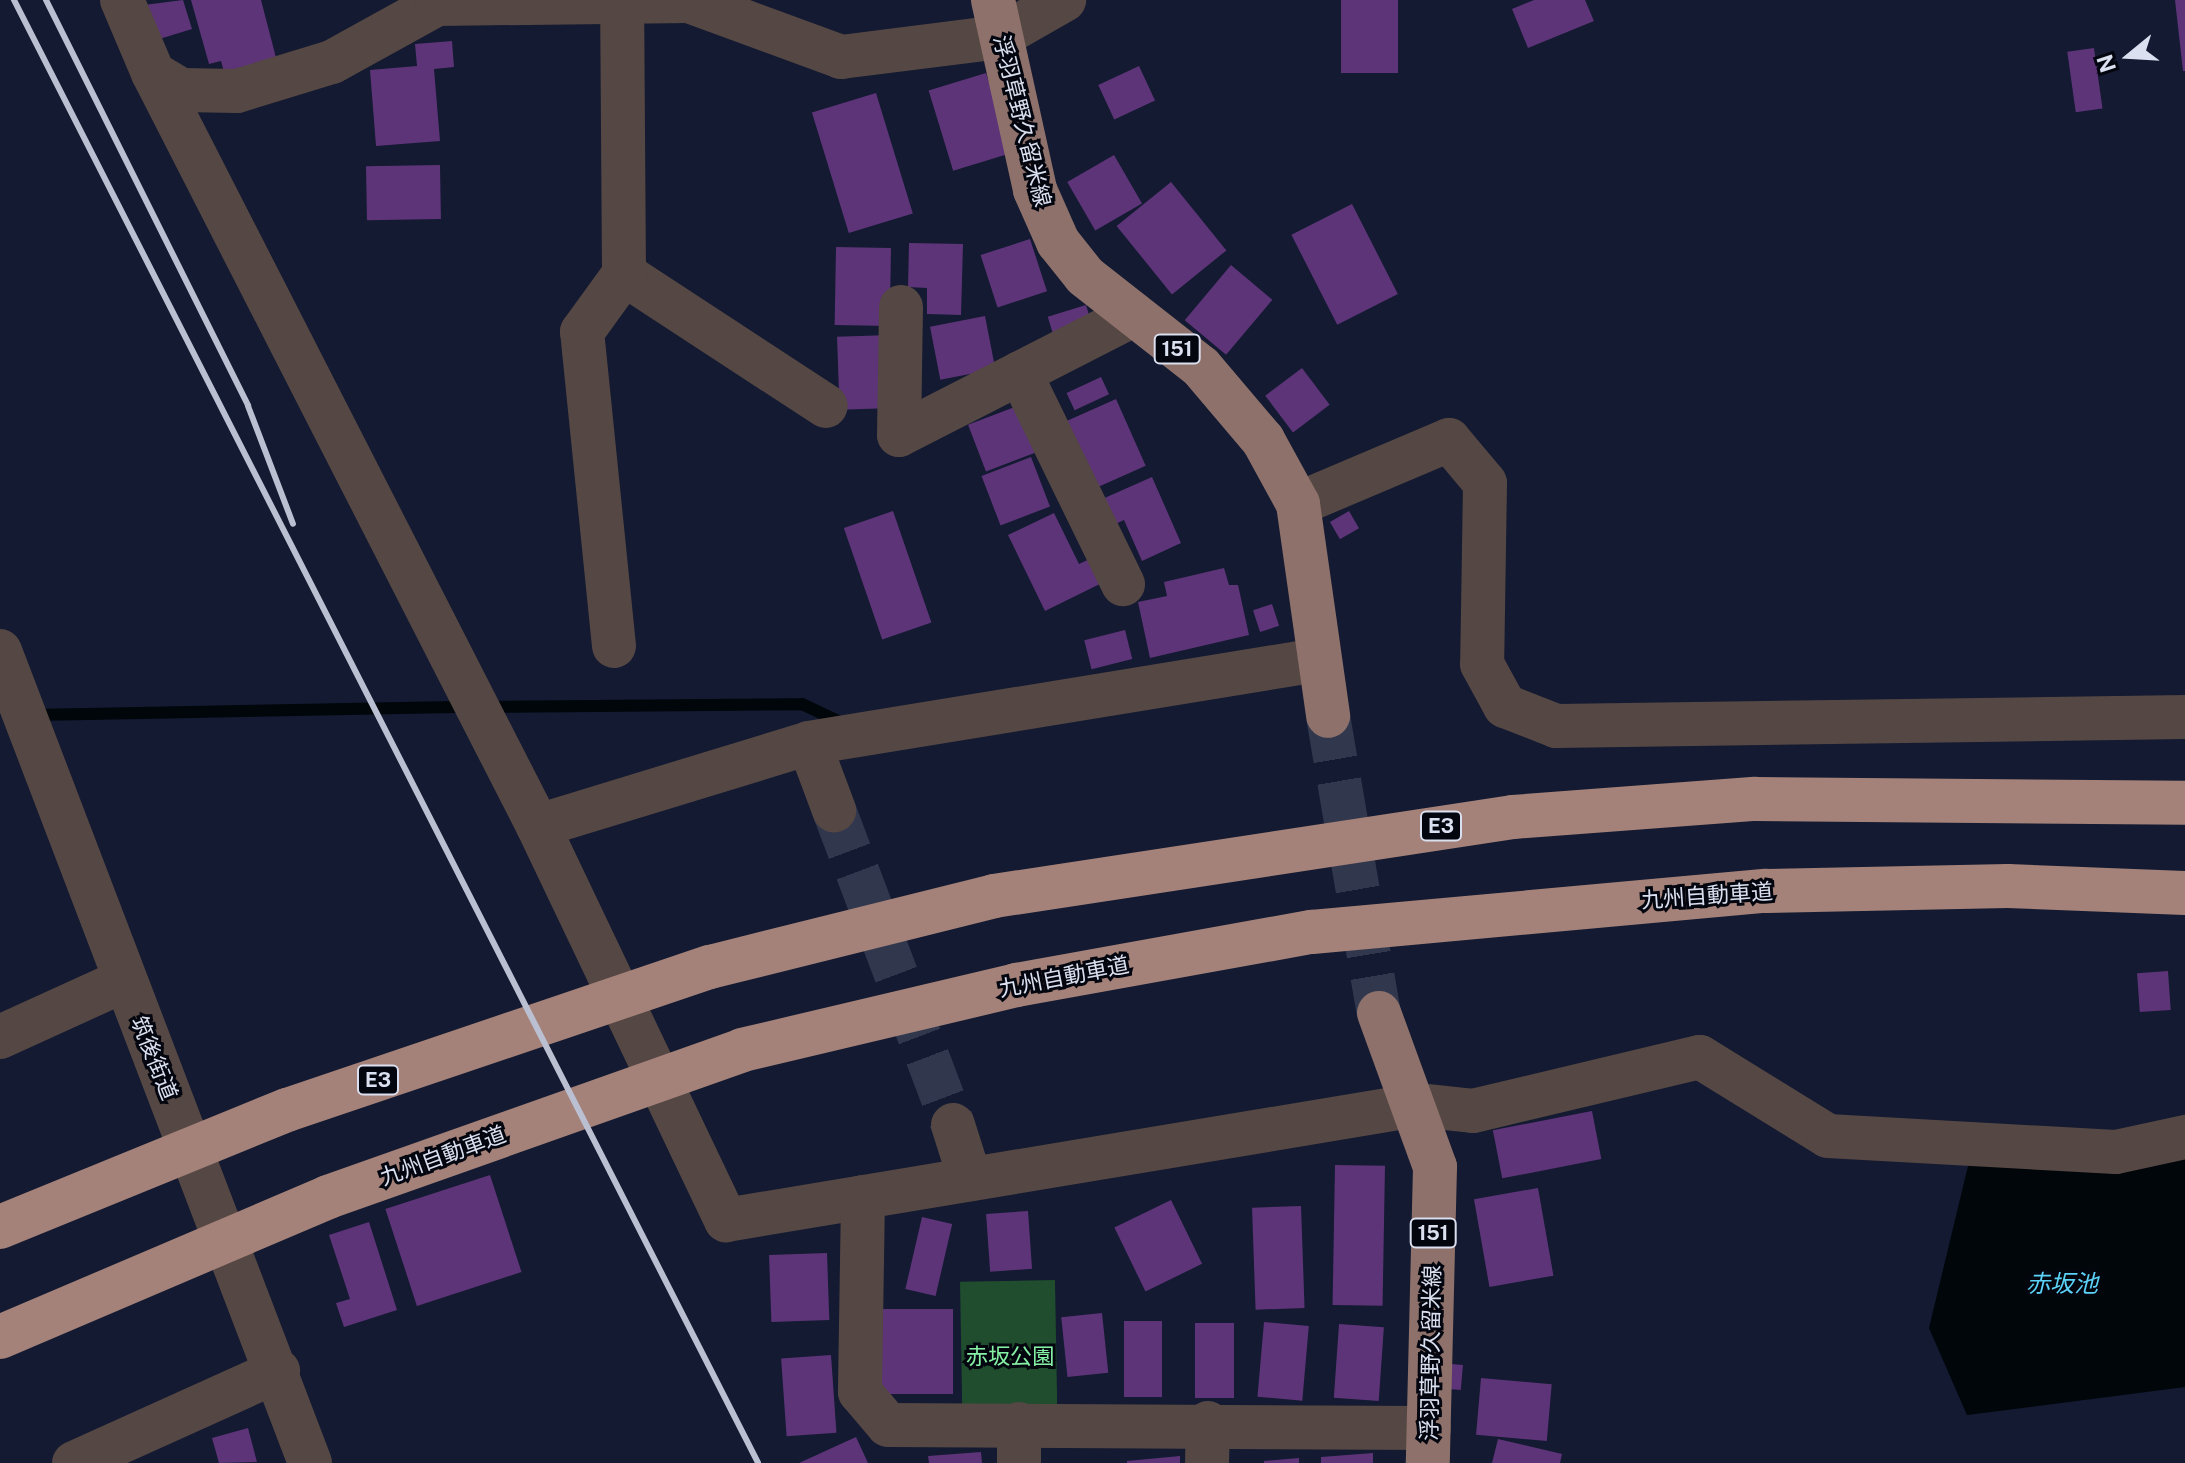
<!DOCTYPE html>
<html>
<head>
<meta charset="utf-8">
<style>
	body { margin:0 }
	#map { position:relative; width:2185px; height:1463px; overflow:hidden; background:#131a31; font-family:"Public Sans","Noto Sans JP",sans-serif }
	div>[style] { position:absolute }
	.green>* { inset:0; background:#1f4d2d; transform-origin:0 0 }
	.water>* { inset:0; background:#00060a }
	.stream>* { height:12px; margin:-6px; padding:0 6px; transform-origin:6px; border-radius:6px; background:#00060a }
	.building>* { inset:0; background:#5d3478; transform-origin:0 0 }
	.minor-tunnel>* { height:44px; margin-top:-22px; transform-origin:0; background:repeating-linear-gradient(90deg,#31384e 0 44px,transparent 0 66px) }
	.major-tunnel>* { height:44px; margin-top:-22px; transform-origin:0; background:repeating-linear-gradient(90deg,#31384e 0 44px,transparent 0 66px) }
	.minor>* { height:44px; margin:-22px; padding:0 22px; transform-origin:22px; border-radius:22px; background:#554743 }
	.major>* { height:44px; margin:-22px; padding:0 22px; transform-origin:22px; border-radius:22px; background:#8e716a }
	.highway>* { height:44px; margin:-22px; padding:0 22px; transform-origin:22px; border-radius:22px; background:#a48279 }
	.rail>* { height:6px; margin:-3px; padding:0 3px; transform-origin:3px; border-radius:3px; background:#bac0d1 }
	span { translate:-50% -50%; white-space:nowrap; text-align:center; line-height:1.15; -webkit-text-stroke:6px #04060f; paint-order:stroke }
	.shield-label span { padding:2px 6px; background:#04060f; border:2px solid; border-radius:6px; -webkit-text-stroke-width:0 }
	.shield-label { font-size:20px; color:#dae0f0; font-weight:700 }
	.street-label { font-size:22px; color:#dae0f0 }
	.park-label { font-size:22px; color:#85f1a4 }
	.water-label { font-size:24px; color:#5bd3f8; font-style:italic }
	.north { position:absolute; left:2089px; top:16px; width:80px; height:80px; -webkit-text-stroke:6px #04060f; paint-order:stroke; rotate:252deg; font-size:22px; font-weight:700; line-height:32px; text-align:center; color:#dae0f0 }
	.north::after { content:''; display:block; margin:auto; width:28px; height:36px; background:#dae0f0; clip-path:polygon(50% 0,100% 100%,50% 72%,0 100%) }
</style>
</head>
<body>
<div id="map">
	<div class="green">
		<div style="left:1055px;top:1280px;width:144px;height:95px;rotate:89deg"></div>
	</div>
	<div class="water">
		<div style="clip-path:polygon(2185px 1156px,2185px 1387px,1967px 1415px,1929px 1328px,1969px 1162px)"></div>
	</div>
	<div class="stream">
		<div style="left:487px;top:707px;width:315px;rotate:-0.5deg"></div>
		<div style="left:802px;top:704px;width:42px;rotate:25.3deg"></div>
		<div style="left:35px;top:715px;width:433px;rotate:-1.1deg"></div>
	</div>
	<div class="building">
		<div style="clip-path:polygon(183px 0,192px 29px,156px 40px,144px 5px)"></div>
		<div style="clip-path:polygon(191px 0,261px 0,280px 73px,228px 87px,221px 61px,209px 64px)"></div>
		<div style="left:1341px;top:0;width:57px;height:73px"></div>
		<div style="clip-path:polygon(1534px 0,1585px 0,1594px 21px,1528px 48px,1512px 9px)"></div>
		<div style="clip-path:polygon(2175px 0,2185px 0,2185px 71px,2183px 71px)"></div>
		<div style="clip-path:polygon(452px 41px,454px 67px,434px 69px,440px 141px,376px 146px,370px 70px,417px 66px,415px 44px)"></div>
		<div style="left:2094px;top:48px;width:61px;height:27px;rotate:82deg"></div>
		<div style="left:1139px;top:66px;width:38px;height:45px;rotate:65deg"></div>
		<div style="left:986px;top:73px;width:84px;height:60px;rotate:73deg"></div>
		<div style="left:876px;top:93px;width:126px;height:67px;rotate:73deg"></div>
		<div style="left:1114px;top:155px;width:56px;height:54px;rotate:60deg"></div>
		<div style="left:440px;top:165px;width:54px;height:74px;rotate:89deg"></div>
		<div style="left:1171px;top:182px;width:88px;height:70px;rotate:51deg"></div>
		<div style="left:1352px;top:204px;width:101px;height:68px;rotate:63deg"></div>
		<div style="left:1030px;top:239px;width:55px;height:52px;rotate:72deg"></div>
		<div style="clip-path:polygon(909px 243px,963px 244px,961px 315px,927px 314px,927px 288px,908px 287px)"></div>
		<div style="left:836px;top:247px;width:55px;height:78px;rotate:1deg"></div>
		<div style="left:1231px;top:265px;width:54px;height:72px;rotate:40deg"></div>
		<div style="left:1086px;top:305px;width:24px;height:40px;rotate:73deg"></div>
		<div style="left:985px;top:316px;width:54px;height:56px;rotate:79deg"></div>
		<div style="left:890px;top:335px;width:73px;height:53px;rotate:88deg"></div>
		<div style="left:1302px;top:368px;width:46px;height:46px;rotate:53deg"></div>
		<div style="left:1101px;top:377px;width:19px;height:38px;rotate:65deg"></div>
		<div style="left:1116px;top:399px;width:73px;height:54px;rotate:66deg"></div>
		<div style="left:1025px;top:403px;width:50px;height:61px;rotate:69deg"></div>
		<div style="left:1031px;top:457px;width:53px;height:53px;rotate:69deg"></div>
		<div style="clip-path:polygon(1152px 477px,1181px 543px,1142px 561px,1124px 520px,1111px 526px,1100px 500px)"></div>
		<div style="left:893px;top:511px;width:118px;height:52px;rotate:71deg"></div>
		<div style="left:1349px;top:511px;width:20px;height:22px;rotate:60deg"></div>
		<div style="clip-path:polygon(1054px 513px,1079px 564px,1096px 556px,1108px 580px,1045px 611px,1008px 535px)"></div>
		<div style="clip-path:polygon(1224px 568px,1229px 585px,1238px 585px,1249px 635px,1150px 658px,1138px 602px,1167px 596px,1164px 582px)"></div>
		<div style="left:1272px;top:604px;width:23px;height:20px;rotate:72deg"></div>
		<div style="left:1125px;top:630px;width:30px;height:42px;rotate:76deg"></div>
		<div style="left:2168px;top:971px;width:39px;height:31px;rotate:86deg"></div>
		<div style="left:1592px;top:1111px;width:49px;height:101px;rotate:79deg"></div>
		<div style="left:1335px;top:1165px;width:50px;height:140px;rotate:1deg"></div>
		<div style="left:490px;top:1175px;width:102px;height:110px;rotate:72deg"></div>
		<div style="left:1538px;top:1188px;width:89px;height:65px;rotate:80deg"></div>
		<div style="left:1171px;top:1200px;width:71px;height:63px;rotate:64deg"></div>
		<div style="left:1301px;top:1206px;width:102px;height:49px;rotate:88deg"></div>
		<div style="left:1028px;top:1211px;width:58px;height:42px;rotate:86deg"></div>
		<div style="left:922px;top:1217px;width:31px;height:74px;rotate:13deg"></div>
		<div style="clip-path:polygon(369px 1222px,397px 1310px,344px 1327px,336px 1303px,350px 1299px,329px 1235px)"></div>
		<div style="left:827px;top:1253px;width:67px;height:58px;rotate:88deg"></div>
		<div style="left:880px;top:1309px;width:73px;height:85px"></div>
		<div style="left:1102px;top:1313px;width:60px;height:41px;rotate:84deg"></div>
		<div style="left:1124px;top:1321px;width:38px;height:76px"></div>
		<div style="left:1264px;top:1322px;width:45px;height:75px;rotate:5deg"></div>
		<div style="left:1195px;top:1323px;width:39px;height:75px"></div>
		<div style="left:1339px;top:1324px;width:45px;height:74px;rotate:4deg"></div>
		<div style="left:831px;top:1355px;width:78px;height:50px;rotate:86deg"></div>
		<div style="left:1451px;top:1364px;width:12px;height:25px;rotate:5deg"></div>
		<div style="left:1481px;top:1378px;width:71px;height:57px;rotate:5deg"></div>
		<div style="clip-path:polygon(248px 1428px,257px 1462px,219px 1463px,212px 1438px)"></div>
		<div style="clip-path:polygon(856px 1437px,868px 1463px,799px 1463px)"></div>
		<div style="clip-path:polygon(1498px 1439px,1562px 1454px,1560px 1463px,1492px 1463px)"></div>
		<div style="clip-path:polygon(981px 1452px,982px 1463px,929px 1463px,928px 1456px)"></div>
		<div style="clip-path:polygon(1373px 1453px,1373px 1463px,1321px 1463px,1321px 1457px)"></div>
		<div style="clip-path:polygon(1180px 1456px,1180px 1463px,1127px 1463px,1127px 1461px)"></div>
		<div style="clip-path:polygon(1299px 1458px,1299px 1463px,1264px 1463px,1264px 1461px)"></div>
	</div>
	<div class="minor-tunnel">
		<div style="left:834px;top:810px;width:337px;rotate:69.3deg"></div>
	</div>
	<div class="major-tunnel">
		<div style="left:1328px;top:716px;width:301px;rotate:80.3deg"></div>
	</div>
	<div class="minor">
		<div style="left:122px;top:0;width:79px;rotate:67deg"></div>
		<div style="left:153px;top:73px;width:33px;rotate:31deg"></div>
		<div style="left:181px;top:90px;width:56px;rotate:1deg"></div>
		<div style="left:237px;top:91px;width:99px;rotate:-17deg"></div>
		<div style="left:332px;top:62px;width:120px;rotate:-28.9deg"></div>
		<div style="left:437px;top:4px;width:252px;rotate:-0.7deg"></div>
		<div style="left:689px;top:1px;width:162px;rotate:20.2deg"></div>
		<div style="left:841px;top:57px;width:159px;rotate:-7.2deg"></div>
		<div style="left:999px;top:37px;width:75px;rotate:-29.6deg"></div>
		<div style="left:153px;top:73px;width:846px;rotate:62.92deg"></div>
		<div style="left:538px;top:826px;width:437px;rotate:64.5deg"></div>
		<div style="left:726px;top:1220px;width:701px;rotate:-9.45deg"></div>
		<div style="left:1417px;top:1105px;width:56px;rotate:6.1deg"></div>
		<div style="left:1473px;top:1111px;width:233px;rotate:-13.4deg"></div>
		<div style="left:1700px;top:1057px;width:150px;rotate:31.7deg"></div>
		<div style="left:1828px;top:1136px;width:288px;rotate:3.2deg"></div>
		<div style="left:2116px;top:1152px;width:71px;rotate:-12.3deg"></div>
		<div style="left:624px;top:274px;width:241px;rotate:33.2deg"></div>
		<div style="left:901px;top:307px;width:128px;rotate:90.9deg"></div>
		<div style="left:899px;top:435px;width:264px;rotate:-27.1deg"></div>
		<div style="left:1020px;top:373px;width:235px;rotate:64deg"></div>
		<div style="left:1298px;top:504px;width:164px;rotate:-23deg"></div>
		<div style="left:1449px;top:440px;width:56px;rotate:50.1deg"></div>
		<div style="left:1485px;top:483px;width:181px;rotate:90.9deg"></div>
		<div style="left:1482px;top:664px;width:48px;rotate:61.3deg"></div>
		<div style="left:1505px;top:706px;width:55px;rotate:21.4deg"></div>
		<div style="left:1556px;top:726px;width:629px;rotate:-0.82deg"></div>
		<div style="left:614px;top:646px;width:316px;rotate:-95.8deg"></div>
		<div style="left:582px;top:332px;width:72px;rotate:-54.1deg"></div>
		<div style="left:624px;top:274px;width:267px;rotate:-90.4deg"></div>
		<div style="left:0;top:651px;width:869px;rotate:69.1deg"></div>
		<div style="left:809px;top:743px;width:72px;rotate:69.5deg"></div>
		<div style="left:538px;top:826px;width:283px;rotate:-17deg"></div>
		<div style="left:809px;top:743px;width:515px;rotate:-9.28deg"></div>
		<div style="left:0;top:1037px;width:135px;rotate:-24.5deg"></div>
		<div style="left:953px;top:1125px;width:57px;rotate:72.5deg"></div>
		<div style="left:863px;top:1197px;width:195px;rotate:90.9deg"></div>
		<div style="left:860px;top:1392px;width:43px;rotate:49.7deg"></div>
		<div style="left:888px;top:1425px;width:541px;rotate:0.32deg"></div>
		<div style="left:74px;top:1463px;width:224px;rotate:-24.3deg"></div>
		<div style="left:1019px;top:1463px;width:39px;rotate:-90deg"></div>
		<div style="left:1207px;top:1463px;width:40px;rotate:-88.6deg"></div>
	</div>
	<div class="major">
		<div style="left:993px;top:0;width:195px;rotate:77.5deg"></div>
		<div style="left:1035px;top:190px;width:57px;rotate:66.1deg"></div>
		<div style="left:1058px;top:242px;width:43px;rotate:51.5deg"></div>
		<div style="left:1085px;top:276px;width:147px;rotate:38.1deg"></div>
		<div style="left:1201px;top:367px;width:96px;rotate:49.7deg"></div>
		<div style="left:1263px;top:440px;width:73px;rotate:61.3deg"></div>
		<div style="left:1298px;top:504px;width:214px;rotate:81.9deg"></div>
		<div style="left:1379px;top:1013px;width:164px;rotate:70deg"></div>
		<div style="left:1435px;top:1167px;width:296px;rotate:91.4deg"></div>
	</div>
	<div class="highway">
		<div style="left:0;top:1227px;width:310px;rotate:-22.2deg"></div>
		<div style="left:287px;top:1110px;width:447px;rotate:-18.7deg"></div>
		<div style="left:710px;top:967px;width:293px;rotate:-14deg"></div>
		<div style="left:994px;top:896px;width:525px;rotate:-8.65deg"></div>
		<div style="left:1513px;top:817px;width:243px;rotate:-4.3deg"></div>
		<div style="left:1755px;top:799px;width:430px;rotate:0.5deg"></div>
		<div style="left:0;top:1337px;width:357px;rotate:-23.1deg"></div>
		<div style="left:328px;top:1197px;width:439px;rotate:-19.5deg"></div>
		<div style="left:742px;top:1050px;width:282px;rotate:-13.3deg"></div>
		<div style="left:1016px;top:985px;width:301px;rotate:-10.2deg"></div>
		<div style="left:1312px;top:932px;width:456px;rotate:-5.2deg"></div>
		<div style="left:1766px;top:891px;width:242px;rotate:-1.2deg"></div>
		<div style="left:2008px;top:886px;width:177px;rotate:2.3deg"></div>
	</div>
	<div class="rail">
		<div style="left:14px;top:0;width:1641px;rotate:63.04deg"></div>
		<div style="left:46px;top:0;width:453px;rotate:63.5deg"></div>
		<div style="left:248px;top:406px;width:126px;rotate:69.1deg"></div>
	</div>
	<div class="shield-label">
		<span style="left:1177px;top:349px">151</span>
		<span style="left:1441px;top:826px">E3</span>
		<span style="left:378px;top:1080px">E3</span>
		<span style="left:1433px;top:1233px">151</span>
	</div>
	<div class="street-label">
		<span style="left:1022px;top:121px;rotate:76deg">浮羽草野久留米線</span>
		<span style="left:1707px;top:896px;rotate:-4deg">九州自動車道</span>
		<span style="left:1064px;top:977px;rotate:-11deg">九州自動車道</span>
		<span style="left:154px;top:1058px;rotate:68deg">筑後街道</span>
		<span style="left:443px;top:1156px;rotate:-20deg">九州自動車道</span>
		<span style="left:1431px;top:1353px;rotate:-89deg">浮羽草野久留米線</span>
	</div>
	<div class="park-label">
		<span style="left:1010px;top:1357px">赤坂公園</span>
	</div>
	<div class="water-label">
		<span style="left:2062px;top:1284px">赤坂池</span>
	</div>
	<div class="north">N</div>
</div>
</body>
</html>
